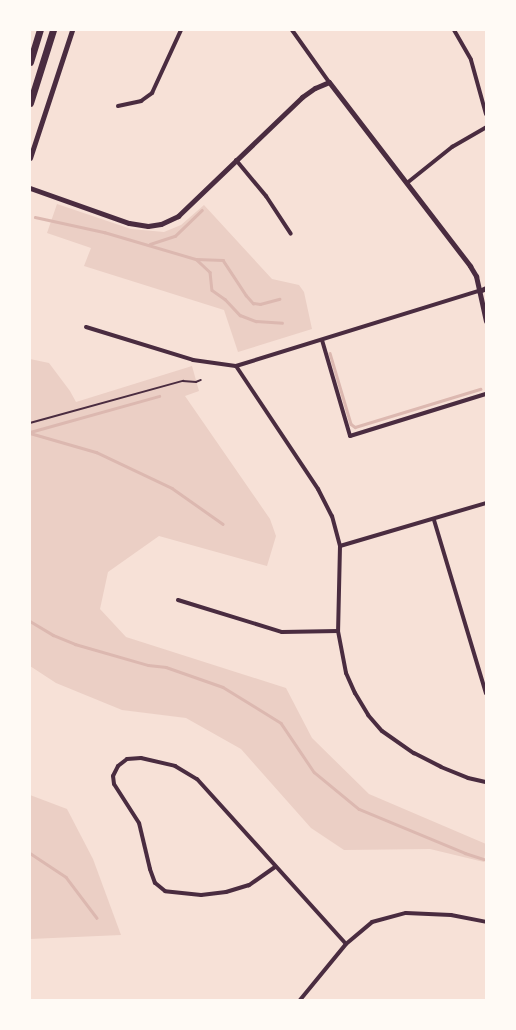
<!DOCTYPE html>
<html>
<head>
<meta charset="utf-8">
<style>
	body { margin:0 }
	#map { position:relative; width:516px; height:1030px; overflow:hidden; background:#f7e1d7; font-family:"Source Sans 3",sans-serif }
	div>[style] { position:absolute }
	.green>* { inset:0; background:#ebcfc5 }
	.stream>* { height:2.5px; margin:-1.25px; padding:0 1.25px; transform-origin:1.25px; border-radius:1.25px; background:#dcb8b0 }
	.path>* { height:1.5px; margin:-0.75px; padding:0 0.75px; transform-origin:0.75px; border-radius:0.75px; background:#4a2c40 }
	.minor>* { height:4px; margin:-2px; padding:0 2px; transform-origin:2px; border-radius:2px; background:#4a2c40 }
	.tertiary>* { height:5px; margin:-2.5px; padding:0 2.5px; transform-origin:2.5px; border-radius:2.5px; background:#4a2c40 }
	.motorway>* { height:7px; margin:-3.5px; padding:0 3.5px; transform-origin:3.5px; border-radius:3.5px; background:#4a2c40 }
	span { translate:-50% -50%; white-space:nowrap; text-align:center; line-height:1.15; -webkit-text-stroke:3.5px #fffaf5; paint-order:stroke }
	.frame { position:absolute; inset:0; border:31px solid #fffaf5; pointer-events:none }
</style>
</head>
<body>
<div id="map">
	<div class="green">
		<div style="clip-path:polygon(57px 204px,131px 229px,164px 232px,181px 225px,204px 205px,272px 279px,299px 285px,304px 292px,312px 329px,238px 352px,224px 310px,84px 266px,91px 248px,47px 233px)"></div>
		<div style="clip-path:polygon(30px 359px,49px 363px,70px 391px,76px 402px,192px 366px,199px 391px,185px 396px,270px 519px,276px 536px,267px 566px,159px 536px,108px 572px,100px 609px,126px 637px,286px 688px,312px 738px,369px 794px,486px 844px,484px 862px,430px 849px,344px 850px,311px 828px,241px 749px,186px 718px,122px 710px,56px 683px,30px 666px)"></div>
		<div style="clip-path:polygon(30px 795px,67px 809px,93px 859px,121px 935px,30px 939px)"></div>
	</div>
	<div class="stream">
		<div style="left:35px;top:217px;width:71px;rotate:12.3deg"></div>
		<div style="left:104px;top:232px;width:96px;rotate:16.4deg"></div>
		<div style="left:196px;top:259px;width:27px;rotate:2deg"></div>
		<div style="left:223px;top:260px;width:42px;rotate:56.7deg"></div>
		<div style="left:246px;top:295px;width:11px;rotate:49deg"></div>
		<div style="left:253px;top:303px;width:7px;rotate:8deg"></div>
		<div style="left:260px;top:304px;width:20px;rotate:-15deg"></div>
		<div style="left:150px;top:244px;width:26px;rotate:-18deg"></div>
		<div style="left:175px;top:236px;width:37px;rotate:-44deg"></div>
		<div style="left:196px;top:259px;width:19px;rotate:43deg"></div>
		<div style="left:210px;top:272px;width:18px;rotate:84deg"></div>
		<div style="left:212px;top:290px;width:16px;rotate:35deg"></div>
		<div style="left:225px;top:299px;width:22px;rotate:47deg"></div>
		<div style="left:240px;top:315px;width:17px;rotate:21deg"></div>
		<div style="left:256px;top:321px;width:26px;rotate:4deg"></div>
		<div style="left:330px;top:353px;width:74px;rotate:73.5deg"></div>
		<div style="left:351px;top:424px;width:5px;rotate:37deg"></div>
		<div style="left:355px;top:427px;width:131px;rotate:-16.9deg"></div>
		<div style="left:30px;top:432px;width:134px;rotate:-15.6deg"></div>
		<div style="left:30px;top:433px;width:69px;rotate:16.1deg"></div>
		<div style="left:96px;top:452px;width:84px;rotate:25.3deg"></div>
		<div style="left:172px;top:488px;width:62px;rotate:35.2deg"></div>
		<div style="left:30px;top:621px;width:27px;rotate:31deg"></div>
		<div style="left:53px;top:635px;width:24px;rotate:22deg"></div>
		<div style="left:75px;top:644px;width:76px;rotate:16deg"></div>
		<div style="left:148px;top:665px;width:18px;rotate:6deg"></div>
		<div style="left:166px;top:667px;width:60px;rotate:19.3deg"></div>
		<div style="left:223px;top:687px;width:68px;rotate:31.8deg"></div>
		<div style="left:281px;top:723px;width:59px;rotate:56deg"></div>
		<div style="left:314px;top:772px;width:58px;rotate:39.4deg"></div>
		<div style="left:359px;top:809px;width:115px;rotate:22.5deg"></div>
		<div style="left:465px;top:853px;width:22px;rotate:18deg"></div>
		<div style="left:30px;top:853px;width:43px;rotate:33.7deg"></div>
		<div style="left:66px;top:877px;width:51px;rotate:52.9deg"></div>
	</div>
	<div class="path">
		<div style="left:30px;top:423px;width:159px;rotate:-15.4deg"></div>
		<div style="left:183px;top:381px;width:13px;rotate:4deg"></div>
		<div style="left:196px;top:382px;width:5px;rotate:-22deg"></div>
	</div>
	<div class="minor">
		<div style="left:292px;top:30px;width:64px;rotate:54.6deg"></div>
		<div style="left:454px;top:30px;width:34px;rotate:60deg"></div>
		<div style="left:471px;top:60px;width:56px;rotate:74.5deg"></div>
		<div style="left:118px;top:106px;width:24px;rotate:-12deg"></div>
		<div style="left:141px;top:101px;width:14px;rotate:-36deg"></div>
		<div style="left:152px;top:93px;width:69px;rotate:-65.3deg"></div>
		<div style="left:236px;top:160px;width:47px;rotate:50.2deg"></div>
		<div style="left:266px;top:196px;width:45px;rotate:56.7deg"></div>
		<div style="left:407px;top:183px;width:58px;rotate:-38.7deg"></div>
		<div style="left:452px;top:147px;width:39px;rotate:-30deg"></div>
		<div style="left:86px;top:327px;width:112px;rotate:17.1deg"></div>
		<div style="left:193px;top:360px;width:43px;rotate:7.9deg"></div>
		<div style="left:236px;top:366px;width:254px;rotate:-17.2deg"></div>
		<div style="left:322px;top:340px;width:100px;rotate:73.7deg"></div>
		<div style="left:350px;top:436px;width:142px;rotate:-17.2deg"></div>
		<div style="left:236px;top:366px;width:148px;rotate:56.3deg"></div>
		<div style="left:318px;top:489px;width:30px;rotate:63deg"></div>
		<div style="left:332px;top:516px;width:31px;rotate:75deg"></div>
		<div style="left:340px;top:546px;width:85px;rotate:91.3deg"></div>
		<div style="left:338px;top:631px;width:43px;rotate:79.2deg"></div>
		<div style="left:346px;top:673px;width:22px;rotate:66deg"></div>
		<div style="left:355px;top:693px;width:26px;rotate:59deg"></div>
		<div style="left:368px;top:715px;width:21px;rotate:49deg"></div>
		<div style="left:382px;top:731px;width:39px;rotate:35deg"></div>
		<div style="left:414px;top:753px;width:30px;rotate:27deg"></div>
		<div style="left:441px;top:767px;width:29px;rotate:22deg"></div>
		<div style="left:468px;top:778px;width:18px;rotate:13deg"></div>
		<div style="left:434px;top:520px;width:181px;rotate:73.3deg"></div>
		<div style="left:340px;top:546px;width:152px;rotate:-16.4deg"></div>
		<div style="left:178px;top:600px;width:109px;rotate:17.1deg"></div>
		<div style="left:282px;top:632px;width:56px;rotate:-1deg"></div>
		<div style="left:275px;top:867px;width:32px;rotate:145deg"></div>
		<div style="left:249px;top:885px;width:24px;rotate:163deg"></div>
		<div style="left:226px;top:892px;width:25px;rotate:173deg"></div>
		<div style="left:201px;top:895px;width:36px;rotate:-174deg"></div>
		<div style="left:165px;top:891px;width:13px;rotate:-141deg"></div>
		<div style="left:155px;top:883px;width:15px;rotate:-110deg"></div>
		<div style="left:150px;top:869px;width:47px;rotate:-103.4deg"></div>
		<div style="left:139px;top:823px;width:46px;rotate:-122.7deg"></div>
		<div style="left:114px;top:784px;width:8px;rotate:-97deg"></div>
		<div style="left:113px;top:776px;width:11px;rotate:-63deg"></div>
		<div style="left:118px;top:766px;width:11px;rotate:-38deg"></div>
		<div style="left:127px;top:759px;width:14px;rotate:-4deg"></div>
		<div style="left:141px;top:758px;width:35px;rotate:13deg"></div>
		<div style="left:175px;top:766px;width:26px;rotate:31deg"></div>
		<div style="left:197px;top:779px;width:222px;rotate:47.9deg"></div>
		<div style="left:300px;top:1000px;width:72px;rotate:-50.6deg"></div>
		<div style="left:346px;top:944px;width:34px;rotate:-40deg"></div>
		<div style="left:372px;top:922px;width:35px;rotate:-15deg"></div>
		<div style="left:406px;top:913px;width:45px;rotate:2.5deg"></div>
		<div style="left:451px;top:915px;width:36px;rotate:11deg"></div>
	</div>
	<div class="tertiary">
		<div style="left:30px;top:158px;width:135px;rotate:-71.8deg"></div>
		<div style="left:30px;top:188px;width:105px;rotate:19.5deg"></div>
		<div style="left:129px;top:223px;width:19px;rotate:9deg"></div>
		<div style="left:148px;top:226px;width:13px;rotate:-9deg"></div>
		<div style="left:161px;top:224px;width:19px;rotate:-25deg"></div>
		<div style="left:178px;top:216px;width:172px;rotate:-43.8deg"></div>
		<div style="left:302px;top:97px;width:16px;rotate:-35deg"></div>
		<div style="left:315px;top:88px;width:15px;rotate:-23deg"></div>
		<div style="left:329px;top:82px;width:232px;rotate:52.5deg"></div>
		<div style="left:470px;top:266px;width:12px;rotate:59deg"></div>
		<div style="left:476px;top:276px;width:46px;rotate:77.5deg"></div>
		<div style="left:479px;top:291px;width:8px;rotate:-23deg"></div>
	</div>
	<div class="motorway">
		<div style="left:30px;top:62px;width:34px;rotate:-73deg"></div>
		<div style="left:30px;top:103px;width:77px;rotate:-72.5deg"></div>
	</div>
	<div class="frame"></div>
</div>
</body>
</html>
